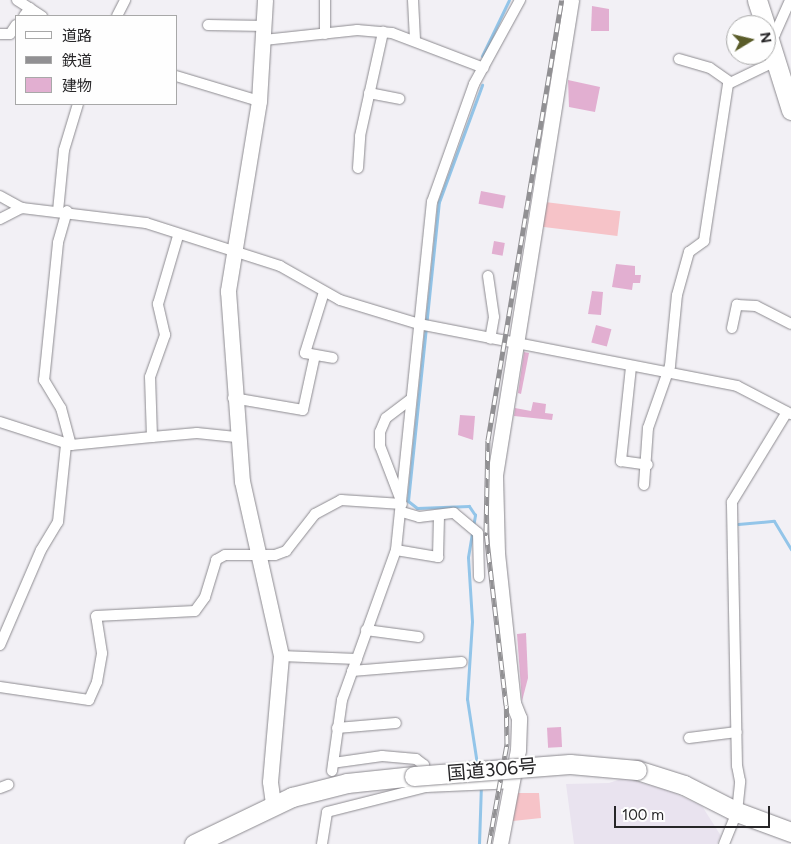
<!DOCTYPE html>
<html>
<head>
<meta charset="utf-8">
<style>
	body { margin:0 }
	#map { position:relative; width:791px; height:844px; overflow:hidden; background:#f2f0f5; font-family:Figtree,"Noto Sans JP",sans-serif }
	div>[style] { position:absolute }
	.built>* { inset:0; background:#e9e3ef }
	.green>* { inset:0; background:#f6c3c8; transform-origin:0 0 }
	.stream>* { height:3px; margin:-1.5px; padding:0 1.5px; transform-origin:1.5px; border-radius:1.5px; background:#93c5e9 }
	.building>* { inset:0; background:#e2afd1; transform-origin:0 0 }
	.roads { filter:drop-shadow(0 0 1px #8d8b90) drop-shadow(0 0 1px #8d8b90) }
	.street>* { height:10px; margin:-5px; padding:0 5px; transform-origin:5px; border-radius:5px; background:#fff }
	.secondary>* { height:15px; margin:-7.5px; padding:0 7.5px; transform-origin:7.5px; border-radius:7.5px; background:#fff }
	.highway>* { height:19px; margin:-9.5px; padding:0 9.5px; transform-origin:9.5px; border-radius:9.5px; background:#fff }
	.rail>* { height:5px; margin-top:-2.5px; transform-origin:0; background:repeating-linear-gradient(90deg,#fefefe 0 9px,#919093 0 18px); box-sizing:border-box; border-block:1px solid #919093 }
	.bridges { filter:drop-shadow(0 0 1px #8d8b90) drop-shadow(0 0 1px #8d8b90) }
	.highway-bridge>* { height:19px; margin:-9.5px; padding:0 9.5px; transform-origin:9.5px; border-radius:9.5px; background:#fff }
	span { translate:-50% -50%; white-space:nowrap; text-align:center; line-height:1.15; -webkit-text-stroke:4px #fefefe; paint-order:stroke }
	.street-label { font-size:19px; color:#272628 }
	.legend { position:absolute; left:15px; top:15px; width:162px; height:90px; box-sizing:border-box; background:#fefefe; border:1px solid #a8a8a8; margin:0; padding:6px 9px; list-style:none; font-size:15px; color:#272628 }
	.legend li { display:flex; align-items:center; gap:10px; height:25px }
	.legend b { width:25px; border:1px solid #a8a8a8 }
	.north { position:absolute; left:726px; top:15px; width:50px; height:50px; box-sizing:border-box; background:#fefefe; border:1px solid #a8a8a8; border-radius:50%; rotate:81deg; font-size:14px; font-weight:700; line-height:20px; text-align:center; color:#272628 }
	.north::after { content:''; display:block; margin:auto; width:18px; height:22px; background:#5a5c29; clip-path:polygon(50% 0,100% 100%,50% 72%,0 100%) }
	.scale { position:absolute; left:614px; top:806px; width:156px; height:22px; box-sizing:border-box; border:2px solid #272628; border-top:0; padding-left:6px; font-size:15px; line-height:18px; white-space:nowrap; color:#272628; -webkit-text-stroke:4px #fefefe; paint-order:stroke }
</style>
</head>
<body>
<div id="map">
	<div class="built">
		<div style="clip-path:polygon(624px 778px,670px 791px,702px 806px,721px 836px,717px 844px,574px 844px,566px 784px,609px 783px)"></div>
	</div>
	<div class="green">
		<div style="left:545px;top:202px;width:76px;height:25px;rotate:7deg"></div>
		<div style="clip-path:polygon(518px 793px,539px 793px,541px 818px,513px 821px)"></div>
	</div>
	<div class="stream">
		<div style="left:482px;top:56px;width:62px;rotate:-64.3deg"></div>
		<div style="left:738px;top:524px;width:36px;rotate:-5deg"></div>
		<div style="left:774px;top:521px;width:33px;rotate:59deg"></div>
		<div style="left:477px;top:764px;width:66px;rotate:-98.7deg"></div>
		<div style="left:467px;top:699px;width:78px;rotate:-86.3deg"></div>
		<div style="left:472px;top:621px;width:64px;rotate:-93.6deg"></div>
		<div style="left:468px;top:557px;width:43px;rotate:-80.5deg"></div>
		<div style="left:475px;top:515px;width:11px;rotate:-124deg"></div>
		<div style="left:469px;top:506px;width:52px;rotate:177.8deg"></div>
		<div style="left:417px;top:508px;width:11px;rotate:-142deg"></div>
		<div style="left:408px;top:501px;width:301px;rotate:-84.1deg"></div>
		<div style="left:439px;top:202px;width:125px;rotate:-69.8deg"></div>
		<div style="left:479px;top:844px;width:59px;rotate:-88.1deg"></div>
	</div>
	<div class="building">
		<div style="clip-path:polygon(592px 6px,609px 9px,609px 31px,591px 31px)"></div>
		<div style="clip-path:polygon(568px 80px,600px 87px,595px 112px,569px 107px)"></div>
		<div style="left:481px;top:191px;width:25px;height:13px;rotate:11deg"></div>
		<div style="left:494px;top:241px;width:11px;height:13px;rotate:10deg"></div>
		<div style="clip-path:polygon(616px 264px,635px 266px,635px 275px,641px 275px,640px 283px,633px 283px,632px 290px,612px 287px)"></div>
		<div style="clip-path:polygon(592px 291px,603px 292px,601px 315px,588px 314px)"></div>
		<div style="left:596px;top:325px;width:16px;height:18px;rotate:15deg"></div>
		<div style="clip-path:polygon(524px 352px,529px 353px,521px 394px,518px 393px)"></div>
		<div style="clip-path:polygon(533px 402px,546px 404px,545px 413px,553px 414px,552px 420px,514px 416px,515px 408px,531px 411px)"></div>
		<div style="clip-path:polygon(460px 415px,475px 416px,473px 440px,458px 435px)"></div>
		<div style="clip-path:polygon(526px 633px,528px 678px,522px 701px,517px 634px)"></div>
		<div style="left:561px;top:727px;width:20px;height:14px;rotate:87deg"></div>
	</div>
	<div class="roads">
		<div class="street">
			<div style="left:17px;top:0;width:30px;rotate:33deg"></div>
			<div style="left:413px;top:0;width:40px;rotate:87.1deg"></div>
			<div style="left:24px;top:16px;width:10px;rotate:-53deg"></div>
			<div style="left:117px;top:16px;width:18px;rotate:-63deg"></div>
			<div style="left:208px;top:25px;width:57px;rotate:1deg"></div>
			<div style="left:0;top:34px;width:10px"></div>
			<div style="left:10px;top:34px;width:11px;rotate:-56deg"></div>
			<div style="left:325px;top:34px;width:34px;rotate:-90deg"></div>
			<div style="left:769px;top:39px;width:8px;rotate:-40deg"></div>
			<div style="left:775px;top:34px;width:37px;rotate:-66deg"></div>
			<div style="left:264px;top:40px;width:94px;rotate:-6.1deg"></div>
			<div style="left:357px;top:30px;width:35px;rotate:5deg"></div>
			<div style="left:392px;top:33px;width:98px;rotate:20.8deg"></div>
			<div style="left:679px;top:59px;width:32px;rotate:16deg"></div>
			<div style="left:710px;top:68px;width:24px;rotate:35deg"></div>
			<div style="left:176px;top:76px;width:87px;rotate:16.8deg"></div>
			<div style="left:369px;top:93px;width:31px;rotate:11deg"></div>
			<div style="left:358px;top:168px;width:32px;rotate:-86deg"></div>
			<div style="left:360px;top:136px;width:107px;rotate:-77.5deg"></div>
			<div style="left:0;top:196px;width:25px;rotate:29deg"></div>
			<div style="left:22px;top:208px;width:125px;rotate:6.9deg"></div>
			<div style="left:146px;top:223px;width:141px;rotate:17.8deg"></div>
			<div style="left:280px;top:266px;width:69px;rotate:29.5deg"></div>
			<div style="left:340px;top:300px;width:83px;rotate:16.9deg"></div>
			<div style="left:419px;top:324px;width:324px;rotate:11deg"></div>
			<div style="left:737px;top:386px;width:61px;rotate:27.4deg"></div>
			<div style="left:58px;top:211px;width:61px;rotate:-84.4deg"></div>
			<div style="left:64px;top:150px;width:48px;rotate:-73.1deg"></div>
			<div style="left:67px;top:211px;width:33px;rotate:106deg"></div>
			<div style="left:58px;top:243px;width:138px;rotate:95.8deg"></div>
			<div style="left:44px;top:380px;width:33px;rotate:59deg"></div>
			<div style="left:61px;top:408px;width:38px;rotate:75deg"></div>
			<div style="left:0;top:219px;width:25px;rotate:-27deg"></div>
			<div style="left:488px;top:276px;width:41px;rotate:81.7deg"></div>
			<div style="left:494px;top:317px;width:22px;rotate:100deg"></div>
			<div style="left:324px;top:292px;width:64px;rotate:107.3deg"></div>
			<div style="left:305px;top:353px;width:28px;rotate:10deg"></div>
			<div style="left:732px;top:328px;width:24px;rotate:-78deg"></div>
			<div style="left:737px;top:305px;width:19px;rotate:3deg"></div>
			<div style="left:756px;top:306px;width:39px;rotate:27deg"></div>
			<div style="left:631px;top:367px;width:95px;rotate:96.1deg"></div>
			<div style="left:621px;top:461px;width:27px;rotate:8deg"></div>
			<div style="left:233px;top:398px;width:71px;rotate:9.7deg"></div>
			<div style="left:303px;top:410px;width:56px;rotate:-77.7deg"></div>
			<div style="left:0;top:422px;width:75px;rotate:17.9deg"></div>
			<div style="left:71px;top:445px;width:81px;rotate:-5.6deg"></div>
			<div style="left:152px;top:437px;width:60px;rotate:-91.9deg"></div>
			<div style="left:150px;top:377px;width:45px;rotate:-70.3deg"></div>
			<div style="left:165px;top:335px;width:32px;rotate:-103deg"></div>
			<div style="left:158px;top:304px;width:71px;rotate:-73.6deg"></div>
			<div style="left:152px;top:437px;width:45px;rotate:-5.1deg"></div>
			<div style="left:197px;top:433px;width:39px;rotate:6deg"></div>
			<div style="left:644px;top:485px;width:57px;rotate:-86deg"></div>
			<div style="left:648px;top:428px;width:66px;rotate:-70.5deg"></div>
			<div style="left:670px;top:366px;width:71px;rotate:-84.4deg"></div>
			<div style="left:677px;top:295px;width:45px;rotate:-74.4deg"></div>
			<div style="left:689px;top:252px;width:19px;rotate:-36deg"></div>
			<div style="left:704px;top:241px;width:159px;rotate:-81.3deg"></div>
			<div style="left:728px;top:84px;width:53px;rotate:-25.6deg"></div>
			<div style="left:400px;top:498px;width:56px;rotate:-111deg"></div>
			<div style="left:380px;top:446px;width:14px;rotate:-90deg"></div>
			<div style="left:380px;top:432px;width:15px;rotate:-67deg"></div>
			<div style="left:386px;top:418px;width:31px;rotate:-37deg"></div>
			<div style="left:402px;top:512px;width:18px;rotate:16deg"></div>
			<div style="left:419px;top:517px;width:35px;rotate:-7deg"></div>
			<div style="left:454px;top:513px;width:31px;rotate:40deg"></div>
			<div style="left:478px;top:533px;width:44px;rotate:88.7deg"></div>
			<div style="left:396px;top:550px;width:43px;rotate:9.5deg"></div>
			<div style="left:438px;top:557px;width:42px;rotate:-88.6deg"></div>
			<div style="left:366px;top:630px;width:53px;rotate:7.5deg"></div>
			<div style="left:0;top:645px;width:103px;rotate:-66.7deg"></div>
			<div style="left:41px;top:550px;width:33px;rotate:-59deg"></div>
			<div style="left:58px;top:522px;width:78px;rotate:-84.1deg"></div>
			<div style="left:281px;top:656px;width:76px;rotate:2.3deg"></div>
			<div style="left:352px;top:671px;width:110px;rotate:-4.7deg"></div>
			<div style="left:0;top:687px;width:90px;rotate:8.3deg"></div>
			<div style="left:89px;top:700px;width:20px;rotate:-66deg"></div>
			<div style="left:97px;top:682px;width:29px;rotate:-80deg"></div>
			<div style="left:102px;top:653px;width:37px;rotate:-99deg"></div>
			<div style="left:96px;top:616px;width:99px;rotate:-2.9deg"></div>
			<div style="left:195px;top:611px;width:17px;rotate:-54deg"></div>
			<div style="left:205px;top:597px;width:39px;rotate:-73deg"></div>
			<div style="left:216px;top:560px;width:10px;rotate:-29deg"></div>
			<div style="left:225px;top:555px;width:50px"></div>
			<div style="left:275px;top:555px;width:12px;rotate:-20deg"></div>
			<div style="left:286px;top:551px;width:47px;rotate:-51.9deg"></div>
			<div style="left:315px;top:514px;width:30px;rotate:-28deg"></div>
			<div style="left:341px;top:500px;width:61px;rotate:3.8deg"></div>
			<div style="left:337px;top:728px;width:59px;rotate:-4.8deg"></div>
			<div style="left:689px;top:738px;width:48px;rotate:-7.1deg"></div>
			<div style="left:332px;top:771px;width:72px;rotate:-82deg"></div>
			<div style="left:342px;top:700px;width:159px;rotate:-70.2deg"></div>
			<div style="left:396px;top:550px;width:350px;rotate:-84.1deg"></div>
			<div style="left:432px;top:202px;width:125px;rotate:-70.4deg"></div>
			<div style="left:474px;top:84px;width:96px;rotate:-61.3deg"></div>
			<div style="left:426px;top:787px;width:87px;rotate:-2.6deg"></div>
			<div style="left:0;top:788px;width:9px;rotate:-21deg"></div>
			<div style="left:322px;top:844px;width:32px;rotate:-81deg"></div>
			<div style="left:327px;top:812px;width:102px;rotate:-14.2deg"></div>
			<div style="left:426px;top:787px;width:22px;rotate:-95deg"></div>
			<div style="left:424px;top:765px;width:10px;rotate:-143deg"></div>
			<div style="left:416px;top:759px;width:34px;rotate:-175deg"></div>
			<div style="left:382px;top:756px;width:49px;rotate:171.9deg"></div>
			<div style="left:724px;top:844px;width:35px;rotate:-68deg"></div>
			<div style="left:737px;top:812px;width:31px;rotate:-84deg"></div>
			<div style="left:740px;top:781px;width:15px;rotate:-101deg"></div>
			<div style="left:737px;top:766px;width:264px;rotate:-91.1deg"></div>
			<div style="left:732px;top:502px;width:105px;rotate:-58.6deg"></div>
		</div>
		<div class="secondary">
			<div style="left:265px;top:0;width:101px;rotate:93.4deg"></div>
			<div style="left:259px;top:101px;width:193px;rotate:99.3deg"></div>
			<div style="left:228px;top:291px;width:191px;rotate:85.8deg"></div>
			<div style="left:242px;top:481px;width:179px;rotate:77.4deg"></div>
			<div style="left:281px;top:656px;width:126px;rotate:95deg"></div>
			<div style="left:270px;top:782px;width:22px;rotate:82deg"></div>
			<div style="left:500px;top:844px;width:96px;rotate:-79.2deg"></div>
			<div style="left:518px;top:750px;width:32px;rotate:-88deg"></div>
			<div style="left:519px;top:718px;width:16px;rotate:-112deg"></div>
			<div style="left:513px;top:703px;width:151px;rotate:-96.1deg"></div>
			<div style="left:497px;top:553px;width:78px;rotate:-91.5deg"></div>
			<div style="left:495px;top:475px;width:481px;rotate:-80.9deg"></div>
		</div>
		<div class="highway">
			<div style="left:757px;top:0;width:26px;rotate:72deg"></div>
			<div style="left:766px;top:30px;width:84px;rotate:72.6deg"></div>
			<div style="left:637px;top:770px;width:49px;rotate:17.7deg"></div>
			<div style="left:684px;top:785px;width:59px;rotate:27deg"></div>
			<div style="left:737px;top:812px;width:58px;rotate:20.3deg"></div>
			<div style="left:194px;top:844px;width:109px;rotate:-25.6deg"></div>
			<div style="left:292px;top:797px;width:57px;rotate:-14.3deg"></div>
			<div style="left:347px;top:783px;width:67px;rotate:-6deg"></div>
		</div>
	</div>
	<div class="rail">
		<div style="left:489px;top:844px;width:102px;rotate:-79.8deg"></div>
		<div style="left:507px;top:744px;width:39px;rotate:-91deg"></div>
		<div style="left:506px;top:705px;width:174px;rotate:-96.6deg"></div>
		<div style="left:486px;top:532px;width:92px;rotate:-88.8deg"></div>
		<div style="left:488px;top:440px;width:446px;rotate:-80.5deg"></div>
	</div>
	<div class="bridges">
		<div class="highway-bridge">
			<div style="left:414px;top:776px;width:156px;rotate:-4.4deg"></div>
			<div style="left:570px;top:764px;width:67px;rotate:5.1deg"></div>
		</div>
	</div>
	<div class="street-label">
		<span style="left:492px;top:770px;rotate:-5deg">国道306号</span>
	</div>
	<ul class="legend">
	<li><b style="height:6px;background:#fff"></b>道路</li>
	<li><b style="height:6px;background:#919093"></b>鉄道</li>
	<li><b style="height:14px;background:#e2afd1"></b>建物</li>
	</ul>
	<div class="north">N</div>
	<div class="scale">100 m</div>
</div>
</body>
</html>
